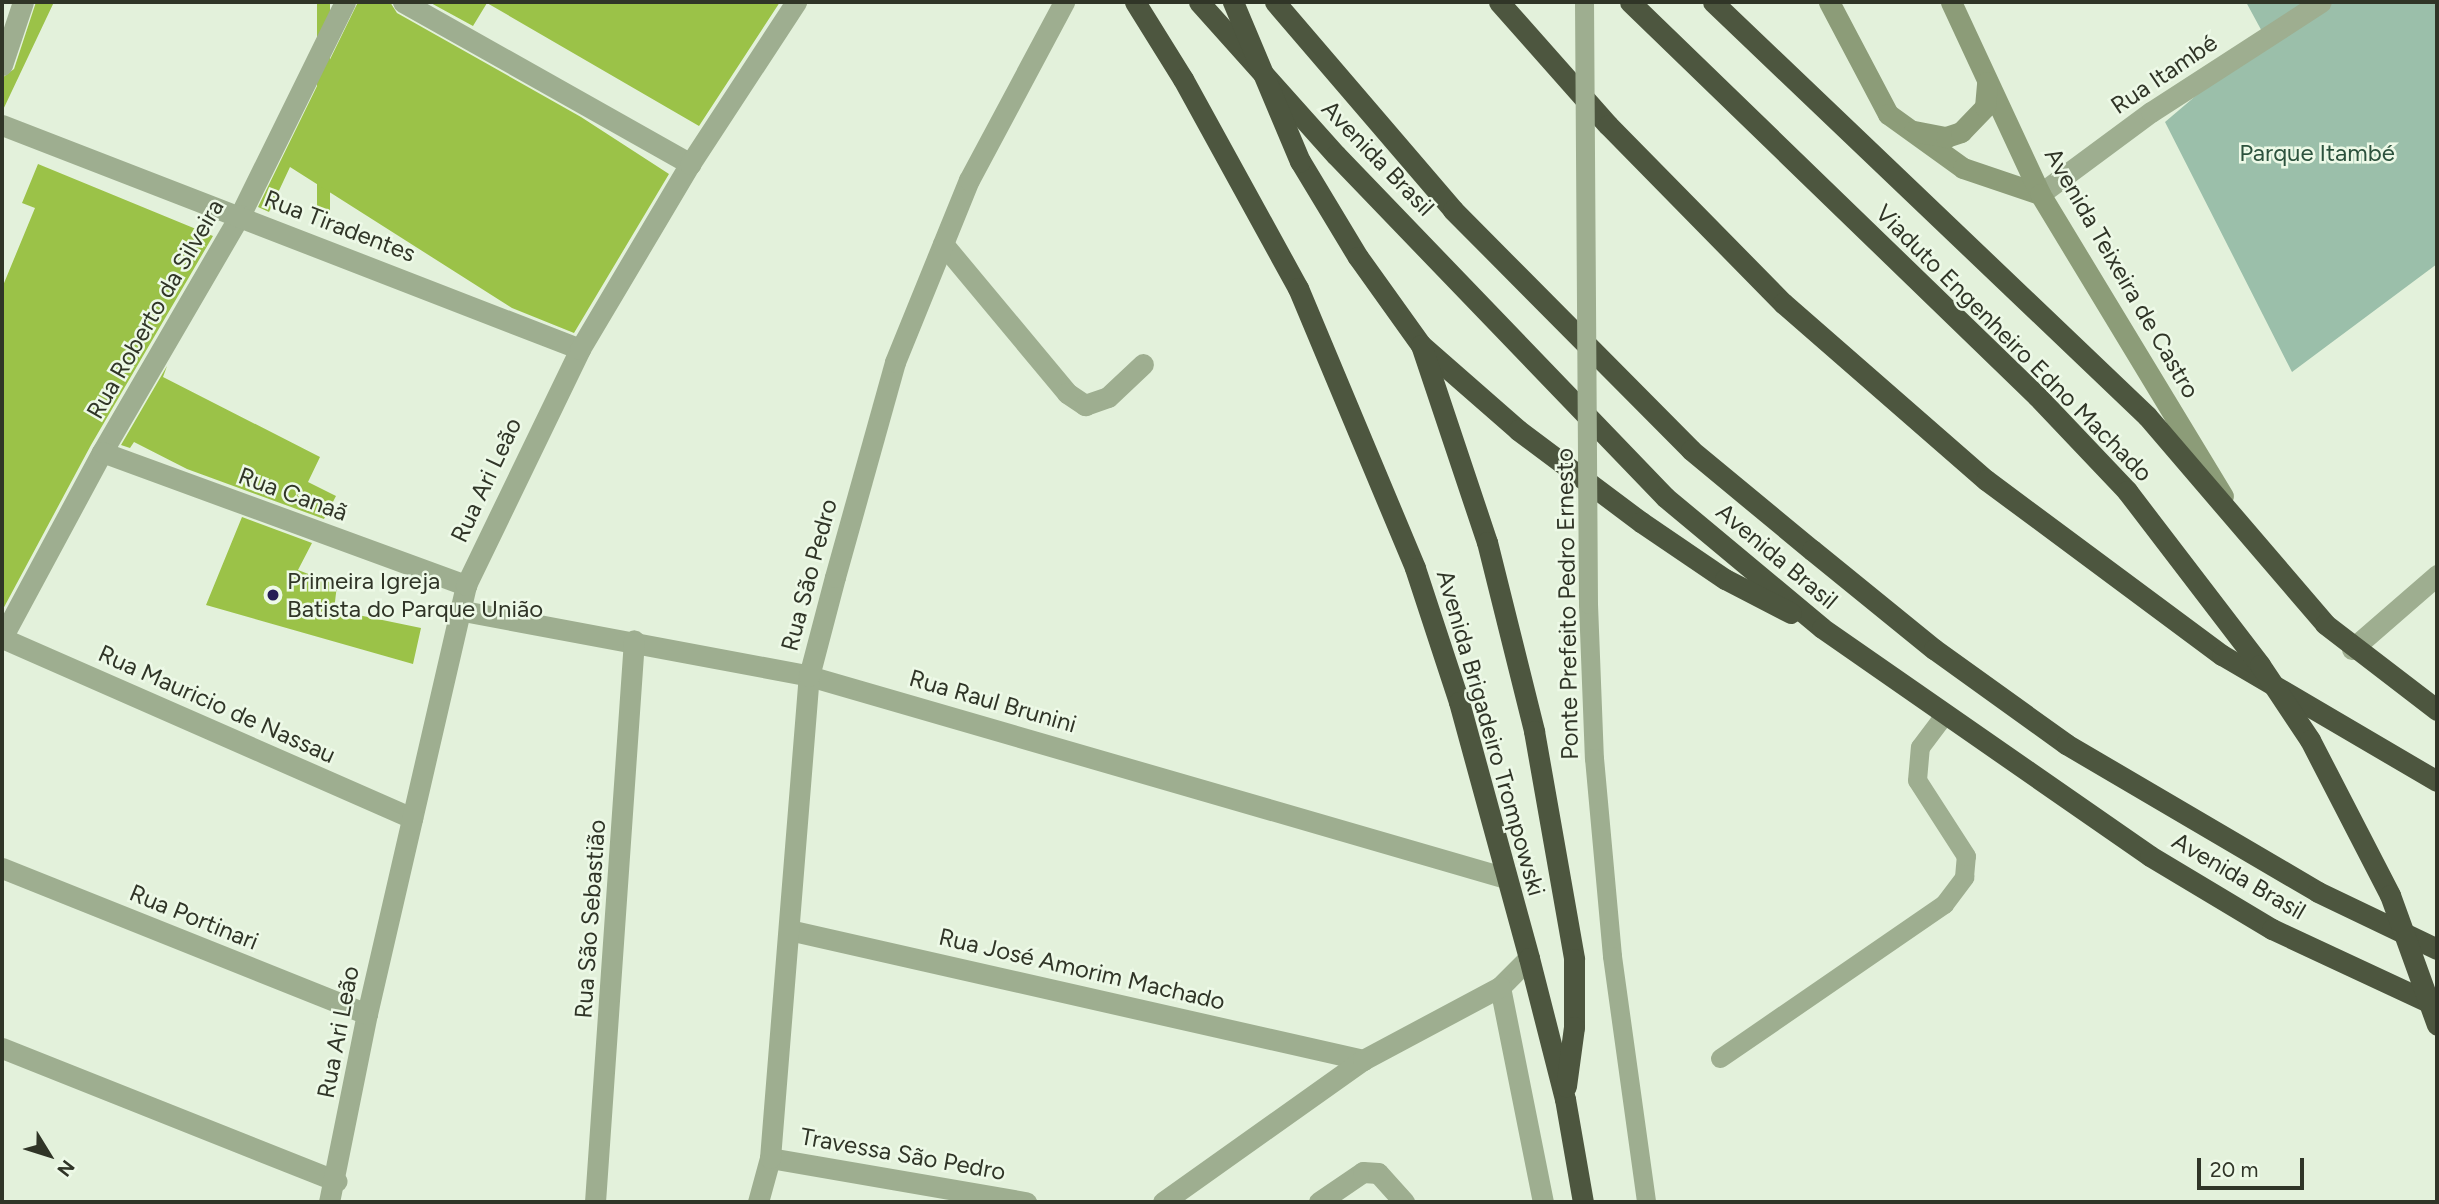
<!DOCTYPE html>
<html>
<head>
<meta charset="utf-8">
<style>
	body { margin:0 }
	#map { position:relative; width:2439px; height:1204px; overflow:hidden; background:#e3f1db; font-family:Figtree,sans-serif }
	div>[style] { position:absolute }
	.green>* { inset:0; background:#9bbfaa }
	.building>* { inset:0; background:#9bc248; transform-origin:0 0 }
	.lane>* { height:19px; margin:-9.5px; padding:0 9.5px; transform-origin:9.5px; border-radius:9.5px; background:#9eae90 }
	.street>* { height:21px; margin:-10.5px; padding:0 10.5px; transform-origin:10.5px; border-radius:10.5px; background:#9eae90 }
	.secondary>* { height:21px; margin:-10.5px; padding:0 10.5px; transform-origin:10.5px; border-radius:10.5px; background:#8c9c78 }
	.highway>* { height:21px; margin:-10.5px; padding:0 10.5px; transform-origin:10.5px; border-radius:10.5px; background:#4d563f }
	.lane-bridge>* { height:19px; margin:-9.5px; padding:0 9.5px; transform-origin:9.5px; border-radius:9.5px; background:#9eae90 }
	.highway-bridge>* { height:21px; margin:-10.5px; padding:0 10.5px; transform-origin:10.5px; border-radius:10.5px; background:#4d563f }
	.dots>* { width:19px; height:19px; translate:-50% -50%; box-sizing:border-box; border:4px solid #edf9e7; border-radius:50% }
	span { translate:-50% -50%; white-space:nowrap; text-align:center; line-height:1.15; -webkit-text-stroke:5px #edf9e7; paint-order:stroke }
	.street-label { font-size:24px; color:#303527 }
	.park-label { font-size:24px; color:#2c523d }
	.poi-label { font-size:24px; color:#303527 }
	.left { translate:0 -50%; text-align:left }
	.frame { position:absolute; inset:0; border:4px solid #303527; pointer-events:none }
	.north { position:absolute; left:14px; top:1120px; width:70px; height:70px; -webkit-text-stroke:5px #edf9e7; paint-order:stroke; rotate:128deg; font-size:19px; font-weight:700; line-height:28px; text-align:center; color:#303527 }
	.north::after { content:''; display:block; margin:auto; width:24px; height:32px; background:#303527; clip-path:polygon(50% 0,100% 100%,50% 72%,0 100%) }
	.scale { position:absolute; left:2197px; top:1158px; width:107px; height:32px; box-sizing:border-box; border:4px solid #303527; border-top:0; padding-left:9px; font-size:21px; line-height:24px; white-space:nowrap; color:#303527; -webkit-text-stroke:5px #edf9e7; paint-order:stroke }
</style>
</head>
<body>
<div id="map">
	<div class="green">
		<div style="clip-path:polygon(2246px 2px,2437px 2px,2437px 264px,2292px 372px,2165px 122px,2265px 37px)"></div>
	</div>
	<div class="building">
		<div style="clip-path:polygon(36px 2px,54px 2px,2px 112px,2px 78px,14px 69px)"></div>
		<div style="left:317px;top:2px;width:13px;height:211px"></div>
		<div style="clip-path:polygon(358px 2px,390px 2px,397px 13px,581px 117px,669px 174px,574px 333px,512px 308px,290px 167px,269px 212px,258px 207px)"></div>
		<div style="clip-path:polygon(429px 2px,780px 2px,699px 126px,487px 3px,473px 26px)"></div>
		<div style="clip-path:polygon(38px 164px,213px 236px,91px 445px,2px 611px,2px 288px,35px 208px,22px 203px)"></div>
		<div style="clip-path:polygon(167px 366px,163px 377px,320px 457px,308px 482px,336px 496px,324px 519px,187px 469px,134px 442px,130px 448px,121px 445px)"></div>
		<div style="clip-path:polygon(242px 517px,312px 543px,298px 570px,337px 585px,334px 610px,421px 628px,413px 664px,206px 605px)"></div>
	</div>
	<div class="lane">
		<div style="left:1588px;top:604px;width:154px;rotate:87.8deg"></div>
		<div style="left:1594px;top:758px;width:199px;rotate:84.8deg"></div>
		<div style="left:1612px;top:956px;width:248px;rotate:82.1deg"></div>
		<div style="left:1720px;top:1058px;width:272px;rotate:-34.5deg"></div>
		<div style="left:1944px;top:904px;width:34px;rotate:-53deg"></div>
		<div style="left:1964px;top:877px;width:21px;rotate:-85deg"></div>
		<div style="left:1966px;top:856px;width:90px;rotate:-122.8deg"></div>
		<div style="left:1917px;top:780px;width:33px;rotate:-85deg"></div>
		<div style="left:1920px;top:747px;width:40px;rotate:-53deg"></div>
	</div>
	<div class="street">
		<div style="left:345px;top:2px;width:237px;rotate:116.2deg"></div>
		<div style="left:240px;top:215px;width:274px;rotate:120.2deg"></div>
		<div style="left:102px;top:452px;width:211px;rotate:118.3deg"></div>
		<div style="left:2px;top:638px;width:448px;rotate:23.7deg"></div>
		<div style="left:403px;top:2px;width:330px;rotate:29.4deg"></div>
		<div style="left:2px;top:65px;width:66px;rotate:-71.6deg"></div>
		<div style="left:2px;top:125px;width:620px;rotate:21.18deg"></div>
		<div style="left:2040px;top:194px;width:138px;rotate:-36.5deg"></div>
		<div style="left:2151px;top:112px;width:202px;rotate:-32.9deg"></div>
		<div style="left:943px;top:244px;width:194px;rotate:50.2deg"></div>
		<div style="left:1067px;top:393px;width:22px;rotate:34deg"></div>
		<div style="left:1085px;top:405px;width:24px;rotate:-19deg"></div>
		<div style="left:1108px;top:397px;width:48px;rotate:-43.3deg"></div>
		<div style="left:102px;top:452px;width:388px;rotate:20.1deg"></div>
		<div style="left:458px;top:610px;width:357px;rotate:10.6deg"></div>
		<div style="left:809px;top:676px;width:726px;rotate:16.16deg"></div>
		<div style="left:2352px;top:649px;width:113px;rotate:-41deg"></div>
		<div style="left:2px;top:868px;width:393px;rotate:21.8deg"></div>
		<div style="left:789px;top:930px;width:589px;rotate:12.76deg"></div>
		<div style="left:1529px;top:958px;width:41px;rotate:135deg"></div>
		<div style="left:1500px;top:987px;width:219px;rotate:78.7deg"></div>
		<div style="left:2px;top:1048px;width:360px;rotate:21.7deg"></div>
		<div style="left:770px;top:1158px;width:260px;rotate:9.8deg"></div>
		<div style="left:329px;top:1202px;width:192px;rotate:-78.6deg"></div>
		<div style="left:367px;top:1014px;width:440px;rotate:-77deg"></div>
		<div style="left:466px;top:585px;width:262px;rotate:-64.2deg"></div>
		<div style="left:580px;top:349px;width:215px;rotate:-59.3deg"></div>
		<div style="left:690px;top:164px;width:194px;rotate:-56.8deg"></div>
		<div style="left:595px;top:1202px;width:563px;rotate:-86.03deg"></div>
		<div style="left:758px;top:1202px;width:46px;rotate:-74.7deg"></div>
		<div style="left:770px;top:1158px;width:484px;rotate:-85.4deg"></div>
		<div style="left:809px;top:676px;width:102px;rotate:-75.3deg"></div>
		<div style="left:835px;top:577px;width:223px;rotate:-74.4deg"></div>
		<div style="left:895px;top:362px;width:196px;rotate:-67.9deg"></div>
		<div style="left:969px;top:180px;width:202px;rotate:-61.9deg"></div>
		<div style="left:1163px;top:1202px;width:245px;rotate:-35.4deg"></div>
		<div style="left:1363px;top:1060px;width:155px;rotate:-28.1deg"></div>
		<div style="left:1319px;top:1202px;width:53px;rotate:-34.3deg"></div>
		<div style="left:1363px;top:1172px;width:15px;rotate:4deg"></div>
		<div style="left:1378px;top:1173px;width:39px;rotate:48deg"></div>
	</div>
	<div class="secondary">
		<div style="left:1829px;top:2px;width:127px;rotate:62.2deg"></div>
		<div style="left:1888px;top:114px;width:92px;rotate:35.8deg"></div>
		<div style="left:1963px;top:168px;width:81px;rotate:18.7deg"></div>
		<div style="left:1951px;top:2px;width:212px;rotate:65.1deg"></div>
		<div style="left:2040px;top:194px;width:353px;rotate:58.8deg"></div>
		<div style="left:1914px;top:131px;width:33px;rotate:11deg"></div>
		<div style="left:1946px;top:137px;width:16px;rotate:-18deg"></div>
		<div style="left:1961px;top:132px;width:35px;rotate:-46deg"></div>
		<div style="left:1985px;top:107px;width:25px;rotate:-85deg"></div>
	</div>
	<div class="highway">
		<div style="left:1135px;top:2px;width:91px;rotate:58.1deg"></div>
		<div style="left:1183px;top:79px;width:239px;rotate:61.2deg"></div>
		<div style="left:1298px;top:288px;width:303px;rotate:67.3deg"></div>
		<div style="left:1415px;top:568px;width:141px;rotate:71.8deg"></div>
		<div style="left:1459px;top:702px;width:265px;rotate:74.7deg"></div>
		<div style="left:1529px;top:958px;width:146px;rotate:75.7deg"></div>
		<div style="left:1565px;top:1099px;width:105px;rotate:80.1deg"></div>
		<div style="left:1199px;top:2px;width:205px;rotate:48.2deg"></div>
		<div style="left:1336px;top:155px;width:475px;rotate:46.1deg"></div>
		<div style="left:1665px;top:497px;width:204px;rotate:39.8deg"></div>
		<div style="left:1822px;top:628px;width:399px;rotate:34.8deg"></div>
		<div style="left:2150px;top:856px;width:142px;rotate:30.9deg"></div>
		<div style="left:2272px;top:929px;width:182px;rotate:25deg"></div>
		<div style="left:1275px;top:2px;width:274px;rotate:49.4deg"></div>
		<div style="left:1453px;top:210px;width:338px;rotate:45.2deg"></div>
		<div style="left:1691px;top:450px;width:157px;rotate:39.6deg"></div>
		<div style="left:1812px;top:550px;width:157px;rotate:39.1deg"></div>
		<div style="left:1934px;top:649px;width:163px;rotate:35.7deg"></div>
		<div style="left:2066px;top:744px;width:292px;rotate:30.4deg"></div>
		<div style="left:2318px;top:892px;width:132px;rotate:25.6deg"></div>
		<div style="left:1499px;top:2px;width:164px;rotate:48.5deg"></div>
		<div style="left:1608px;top:125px;width:250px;rotate:45.5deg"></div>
		<div style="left:1783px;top:303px;width:269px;rotate:41.1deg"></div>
		<div style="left:1986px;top:480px;width:294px;rotate:36.6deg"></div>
		<div style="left:2222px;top:655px;width:249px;rotate:30.4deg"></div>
		<div style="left:1713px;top:2px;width:600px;rotate:43.65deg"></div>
		<div style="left:2147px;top:416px;width:274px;rotate:49.4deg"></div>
		<div style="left:2325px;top:624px;width:141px;rotate:37.5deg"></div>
		<div style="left:1300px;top:161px;width:112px;rotate:58.9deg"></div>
		<div style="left:1358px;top:257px;width:108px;rotate:54.4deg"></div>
		<div style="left:1421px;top:345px;width:129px;rotate:41.2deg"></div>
		<div style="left:1518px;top:430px;width:154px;rotate:36.8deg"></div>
		<div style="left:1641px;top:522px;width:102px;rotate:34.2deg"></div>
		<div style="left:1725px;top:579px;width:74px;rotate:27.3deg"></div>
		<div style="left:1421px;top:345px;width:208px;rotate:71.5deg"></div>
		<div style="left:1487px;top:542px;width:195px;rotate:76deg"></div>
		<div style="left:1534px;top:731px;width:231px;rotate:80deg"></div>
		<div style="left:1574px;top:959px;width:68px;rotate:90deg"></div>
		<div style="left:1574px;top:1027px;width:60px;rotate:97.7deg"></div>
	</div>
	<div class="lane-bridge">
		<div style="left:1584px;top:2px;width:602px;rotate:89.62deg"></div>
	</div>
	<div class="highway-bridge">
		<div style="left:1233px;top:2px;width:173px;rotate:67.2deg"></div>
		<div style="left:1630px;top:2px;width:566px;rotate:44.07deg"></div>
		<div style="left:2037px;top:396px;width:131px;rotate:46.5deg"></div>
		<div style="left:2127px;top:491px;width:219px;rotate:52.6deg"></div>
		<div style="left:2260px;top:665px;width:90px;rotate:56.3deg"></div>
		<div style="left:2310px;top:740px;width:174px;rotate:62.7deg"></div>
		<div style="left:2390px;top:895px;width:138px;rotate:70.1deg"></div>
	</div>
	<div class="dots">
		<div style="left:273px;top:595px;background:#261e55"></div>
	</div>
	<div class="street-label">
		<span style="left:2164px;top:74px;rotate:-34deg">Rua Itambé</span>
		<span style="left:1378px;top:158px;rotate:46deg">Avenida Brasil</span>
		<span style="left:340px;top:226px;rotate:21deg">Rua Tiradentes</span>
		<span style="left:2122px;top:273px;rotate:60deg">Avenida Teixeira de Castro</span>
		<span style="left:155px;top:309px;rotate:-60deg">Rua Roberto da Silveira</span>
		<span style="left:2014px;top:343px;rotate:45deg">Viaduto Engenheiro Edno Machado</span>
		<span style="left:486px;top:480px;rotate:-65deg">Rua Ari Leão</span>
		<span style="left:293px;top:494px;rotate:20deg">Rua Canaã</span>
		<span style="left:1777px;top:556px;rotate:40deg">Avenida Brasil</span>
		<span style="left:809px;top:575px;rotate:-75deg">Rua São Pedro</span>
		<span style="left:1567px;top:604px;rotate:-91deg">Ponte Prefeito Pedro Ernesto</span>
		<span style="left:993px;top:701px;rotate:16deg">Rua Raul Brunini</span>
		<span style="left:217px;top:704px;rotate:24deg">Rua Mauricio de Nassau</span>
		<span style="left:1491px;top:733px;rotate:74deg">Avenida Brigadeiro Trompowski</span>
		<span style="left:2239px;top:876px;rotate:30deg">Avenida Brasil</span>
		<span style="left:194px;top:917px;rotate:22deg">Rua Portinari</span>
		<span style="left:590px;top:919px;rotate:-86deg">Rua São Sebastião</span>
		<span style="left:1082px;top:969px;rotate:13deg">Rua José Amorim Machado</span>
		<span style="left:338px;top:1032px;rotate:-79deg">Rua Ari Leão</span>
		<span style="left:903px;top:1154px;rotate:10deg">Travessa São Pedro</span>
	</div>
	<div class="park-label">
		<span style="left:2317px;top:153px">Parque Itambé</span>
	</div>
	<div class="poi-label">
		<span class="left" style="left:287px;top:595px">Primeira Igreja<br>Batista do Parque União</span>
	</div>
	<div class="frame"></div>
	<div class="north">N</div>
	<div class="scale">20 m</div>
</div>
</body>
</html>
